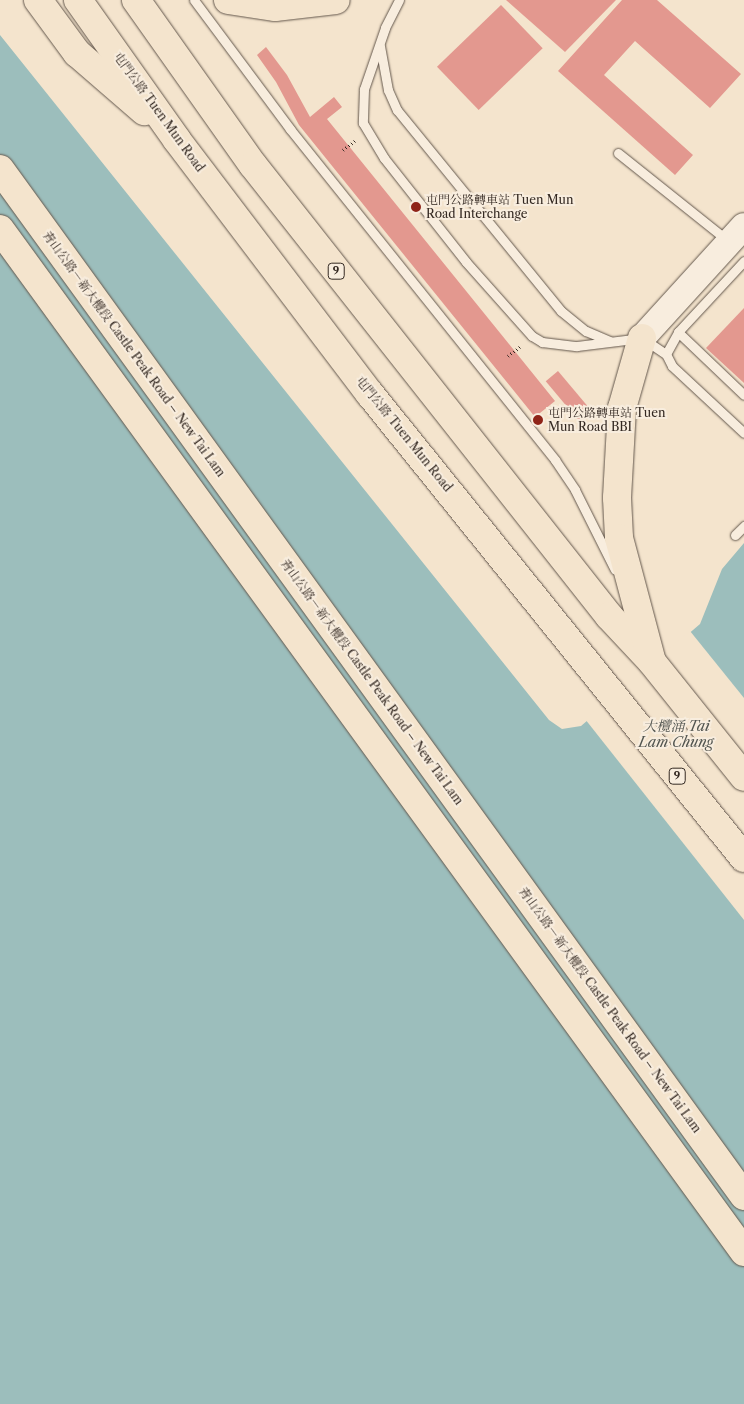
<!DOCTYPE html>
<html>
<head>
<meta charset="utf-8">
<style>
	body { margin:0 }
	#map { position:relative; width:744px; height:1404px; overflow:hidden; background:#f4e4cd; font-family:"Libre Caslon Text","Noto Serif TC",serif }
	div>[style] { position:absolute }
	.water>* { inset:0; background:#9cbebc }
	.pier>* { inset:0; background:#f4e4cd }
	.building>* { inset:0; background:#e3988f; transform-origin:0 0 }
	.path>* { height:3px; margin-top:-1.5px; transform-origin:0; background:repeating-linear-gradient(90deg,#332821 0 1px,transparent 0 3.5px) }
	.roads { filter:drop-shadow(0 0 1px #63574c) drop-shadow(0 0 1px #63574c) }
	.service>* { height:9px; margin:-4.5px; padding:0 4.5px; transform-origin:4.5px; border-radius:4.5px; background:#f8edde }
	.secondary>* { height:26px; margin:-13px; padding:0 13px; transform-origin:13px; border-radius:13px; background:#f8edde }
	.primary>* { height:28px; margin:-14px; padding:0 14px; transform-origin:14px; border-radius:14px; background:#f4e4cd }
	.motorway>* { height:28px; margin:-14px; padding:0 14px; transform-origin:14px; border-radius:14px; background:#f4e4cd }
	.dots>* { width:14px; height:14px; translate:-50% -50%; box-sizing:border-box; border:2px solid #f8edde; border-radius:50% }
	span { translate:-50% -50%; white-space:nowrap; text-align:center; line-height:1.15; -webkit-text-stroke:4px #f8edde; paint-order:stroke }
	.shield-label span { padding:1px 4px; background:#f8edde; border:1px solid; border-radius:4px; -webkit-text-stroke-width:0 }
	.shield-label { font-size:11px; color:#332821; font-weight:700 }
	.street-label { font-size:12px; color:#332821 }
	.poi-label { font-size:12px; color:#332821 }
	.left { translate:0 -50%; text-align:left }
	.water-label { font-size:14px; color:#525550; font-style:italic }
</style>
</head>
<body>
<div id="map">
	<div class="water">
		<div style="clip-path:polygon(0 35px,549px 720px,562px 729px,581px 726px,700px 624px,722px 569px,744px 543px,744px 1404px,0 1404px)"></div>
	</div>
	<div class="pier">
		<div style="clip-path:polygon(690px 631px,744px 698px,744px 920px,585px 719px)"></div>
	</div>
	<div class="building">
		<div style="clip-path:polygon(506px 0,616px 0,565px 52px)"></div>
		<div style="clip-path:polygon(622px 0,657px 0,741px 74px,710px 108px,635px 41px,604px 75px,693px 155px,675px 175px,558px 71px)"></div>
		<div style="left:501px;top:5px;width:60px;height:89px;rotate:46deg"></div>
		<div style="clip-path:polygon(266px 47px,287px 75px,310px 117px,334px 97px,342px 107px,327px 119px,555px 401px,535px 417px,299px 125px,276px 82px,257px 55px)"></div>
		<div style="clip-path:polygon(744px 308px,744px 383px,706px 348px)"></div>
		<div style="left:558px;top:371px;width:53px;height:16px;rotate:50deg"></div>
	</div>
	<div class="path">
		<div style="left:343px;top:150px;width:16px;rotate:-38deg"></div>
		<div style="left:508px;top:356px;width:16px;rotate:-38deg"></div>
	</div>
	<div class="roads">
		<div class="service">
			<div style="left:194px;top:0;width:161px;rotate:53.3deg"></div>
			<div style="left:290px;top:129px;width:424px;rotate:51.3deg"></div>
			<div style="left:555px;top:460px;width:36px;rotate:56deg"></div>
			<div style="left:575px;top:490px;width:89px;rotate:63.4deg"></div>
			<div style="left:399px;top:0;width:31px;rotate:117deg"></div>
			<div style="left:385px;top:28px;width:65px;rotate:109deg"></div>
			<div style="left:364px;top:89px;width:34px;rotate:92deg"></div>
			<div style="left:363px;top:123px;width:41px;rotate:59deg"></div>
			<div style="left:384px;top:158px;width:132px;rotate:51.7deg"></div>
			<div style="left:466px;top:262px;width:99px;rotate:48.3deg"></div>
			<div style="left:532px;top:336px;width:12px;rotate:31deg"></div>
			<div style="left:542px;top:342px;width:35px;rotate:7deg"></div>
			<div style="left:577px;top:346px;width:65px;rotate:-7deg"></div>
			<div style="left:642px;top:338px;width:29px;rotate:34deg"></div>
			<div style="left:666px;top:354px;width:13px;rotate:63deg"></div>
			<div style="left:672px;top:366px;width:98px;rotate:42.9deg"></div>
			<div style="left:380px;top:46px;width:45px;rotate:79.7deg"></div>
			<div style="left:388px;top:90px;width:22px;rotate:66deg"></div>
			<div style="left:397px;top:110px;width:259px;rotate:50.8deg"></div>
			<div style="left:561px;top:311px;width:32px;rotate:39deg"></div>
			<div style="left:586px;top:331px;width:26px;rotate:23deg"></div>
			<div style="left:618px;top:153px;width:139px;rotate:38.6deg"></div>
			<div style="left:678px;top:332px;width:91px;rotate:43.7deg"></div>
			<div style="left:666px;top:354px;width:25px;rotate:-61deg"></div>
			<div style="left:678px;top:332px;width:97px;rotate:-47.1deg"></div>
			<div style="left:735px;top:535px;width:13px;rotate:-45deg"></div>
		</div>
		<div class="secondary">
			<div style="left:642px;top:338px;width:151px;rotate:-47.7deg"></div>
		</div>
		<div class="primary">
			<div style="left:0;top:169px;width:1268px;rotate:54.08deg"></div>
			<div style="left:0;top:229px;width:1265px;rotate:53.97deg"></div>
		</div>
		<div class="motorway">
			<div style="left:38px;top:0;width:66px;rotate:53.7deg"></div>
			<div style="left:77px;top:53px;width:89px;rotate:40.9deg"></div>
			<div style="left:78px;top:0;width:171px;rotate:54.7deg"></div>
			<div style="left:177px;top:140px;width:319px;rotate:52.8deg"></div>
			<div style="left:370px;top:394px;width:596px;rotate:51.13deg"></div>
			<div style="left:136px;top:0;width:202px;rotate:54.7deg"></div>
			<div style="left:253px;top:165px;width:575px;rotate:51.71deg"></div>
			<div style="left:609px;top:616px;width:63px;rotate:46.9deg"></div>
			<div style="left:652px;top:662px;width:147px;rotate:51.3deg"></div>
			<div style="left:228px;top:0;width:48px;rotate:8.5deg"></div>
			<div style="left:275px;top:7px;width:61px;rotate:-6.5deg"></div>
			<div style="left:642px;top:338px;width:73px;rotate:105.9deg"></div>
			<div style="left:622px;top:408px;width:90px;rotate:93.2deg"></div>
			<div style="left:617px;top:498px;width:40px;rotate:87.1deg"></div>
			<div style="left:619px;top:538px;width:124px;rotate:75.1deg"></div>
		</div>
	</div>
	<div class="dots">
		<div style="left:416px;top:207px;background:#8f2418"></div>
		<div style="left:538px;top:420px;background:#8f2418"></div>
	</div>
	<div class="shield-label">
		<span style="left:336px;top:271px">9</span>
		<span style="left:677px;top:776px">9</span>
	</div>
	<div class="street-label">
		<span style="left:159px;top:112px;rotate:54deg">屯門公路 Tuen Mun Road</span>
		<span style="left:134px;top:354px;rotate:54deg">青山公路－新大欖段 Castle Peak Road – New Tai Lam</span>
		<span style="left:404px;top:434px;rotate:51deg">屯門公路 Tuen Mun Road</span>
		<span style="left:372px;top:682px;rotate:54deg">青山公路－新大欖段 Castle Peak Road – New Tai Lam</span>
		<span style="left:610px;top:1010px;rotate:54deg">青山公路－新大欖段 Castle Peak Road – New Tai Lam</span>
	</div>
	<div class="poi-label">
		<span class="left" style="left:426px;top:207px">屯門公路轉車站 Tuen Mun<br>Road Interchange</span>
		<span class="left" style="left:548px;top:420px">屯門公路轉車站 Tuen<br>Mun Road BBI</span>
	</div>
	<div class="water-label">
		<span style="left:676px;top:734px">大欖涌 Tai<br>Lam Chung</span>
	</div>
</div>
</body>
</html>
